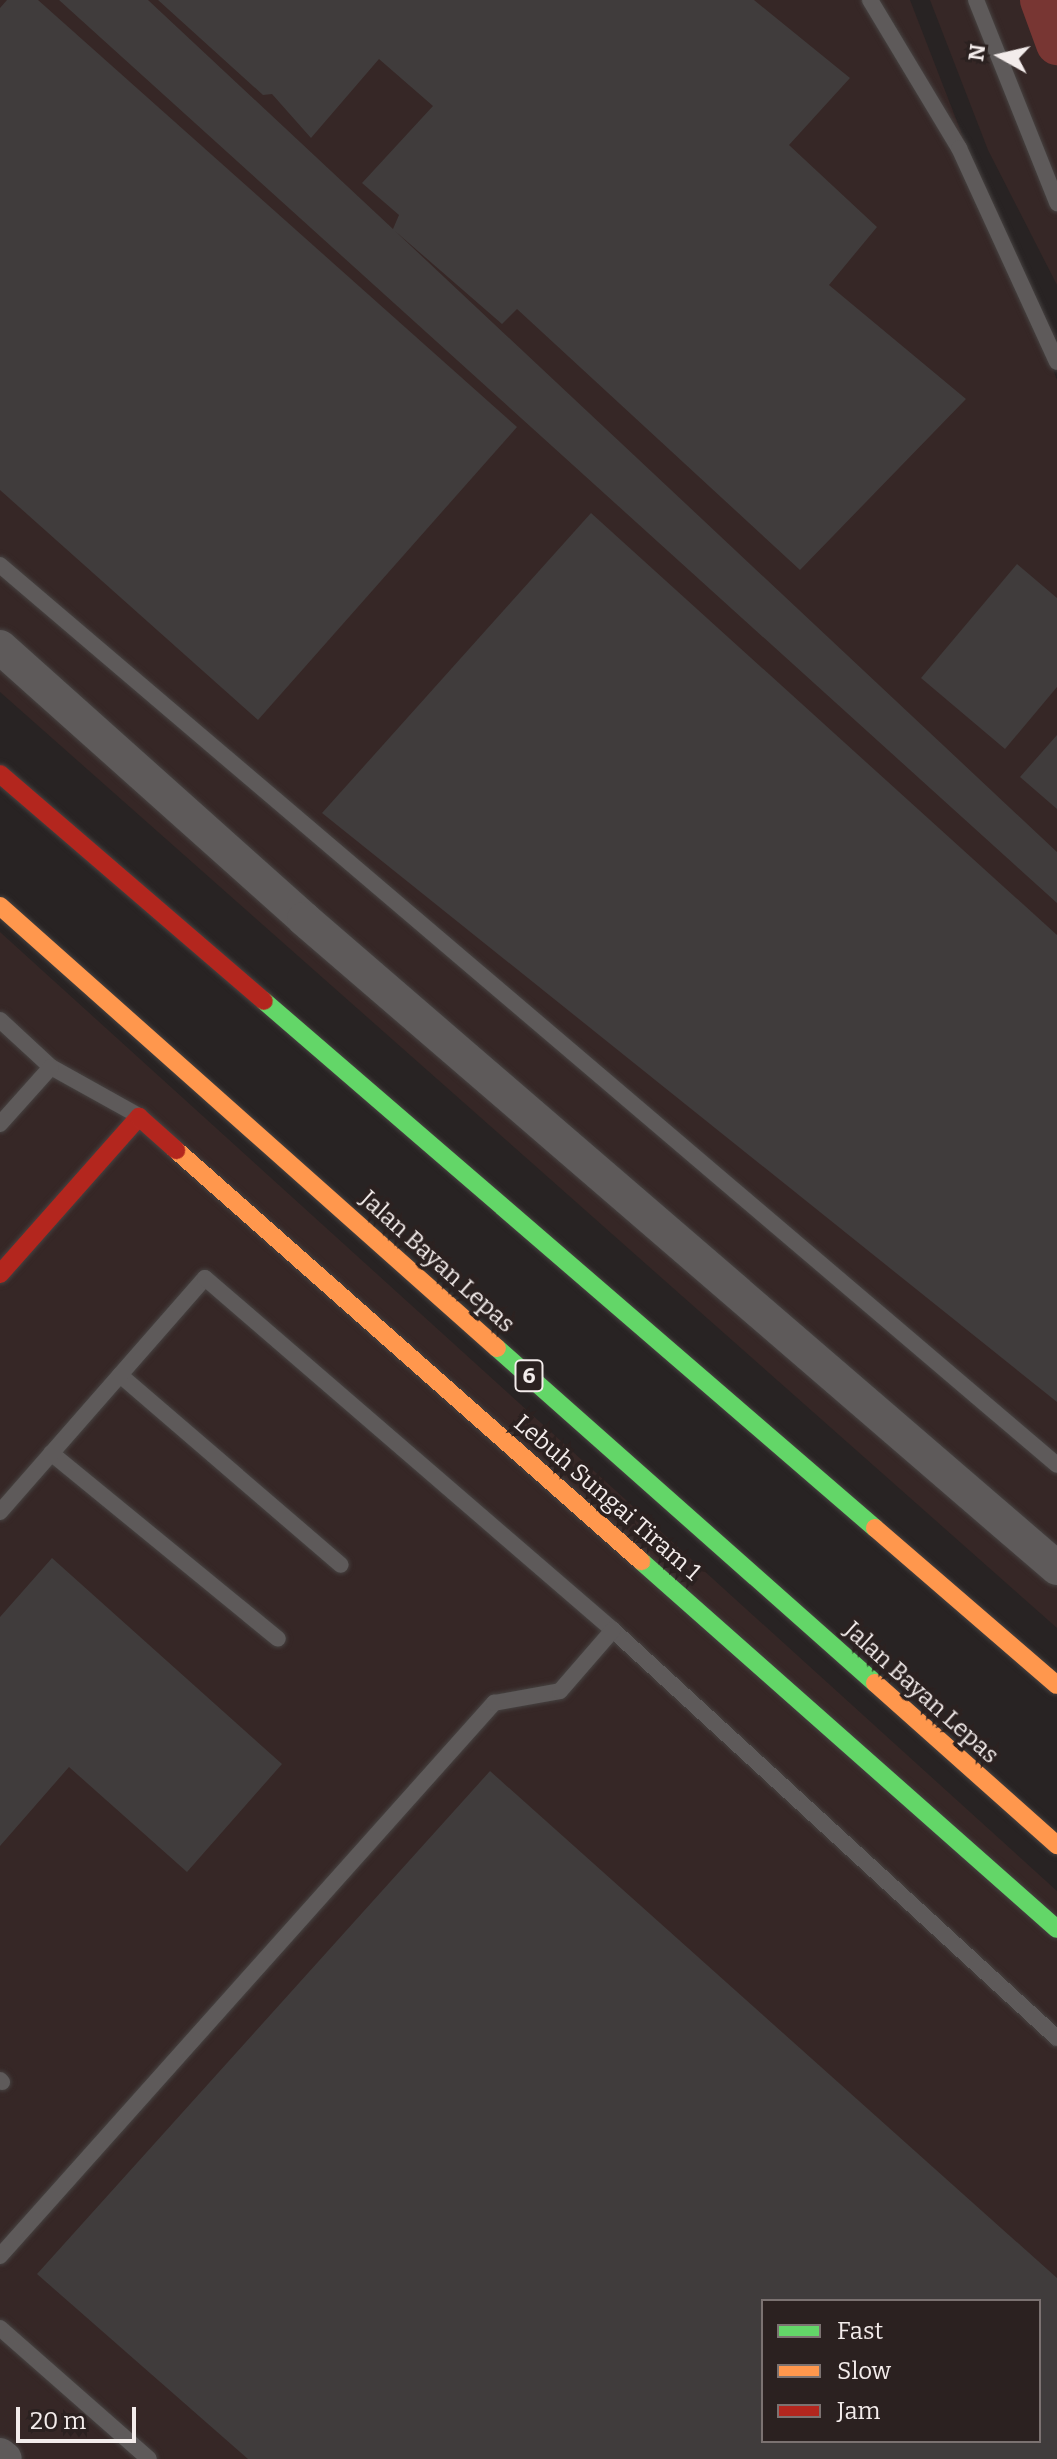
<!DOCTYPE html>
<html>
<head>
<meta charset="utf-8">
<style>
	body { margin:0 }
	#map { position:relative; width:1057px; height:2459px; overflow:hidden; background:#282323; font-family:Bitter,serif }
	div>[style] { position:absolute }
	.built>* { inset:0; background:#362726 }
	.canal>* { height:42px; margin:-21px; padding:0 21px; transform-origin:21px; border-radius:21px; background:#783633 }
	.building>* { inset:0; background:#403c3c }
	.roads { filter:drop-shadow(0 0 2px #464241) drop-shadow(0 0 2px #464241) }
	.lane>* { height:16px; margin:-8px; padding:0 8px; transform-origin:8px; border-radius:8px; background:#5e5a5a }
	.street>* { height:34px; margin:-17px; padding:0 17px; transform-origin:17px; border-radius:17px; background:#5e5a5a }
	.fast>* { height:18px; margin:-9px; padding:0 9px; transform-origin:9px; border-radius:9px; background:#63d668 }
	.slow>* { height:18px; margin:-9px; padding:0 9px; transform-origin:9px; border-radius:9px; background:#ff974d }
	.jam>* { height:18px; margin:-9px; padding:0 9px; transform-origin:9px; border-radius:9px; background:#b3261e }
	span { translate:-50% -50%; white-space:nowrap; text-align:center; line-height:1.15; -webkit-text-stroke:7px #2b2120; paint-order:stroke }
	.shield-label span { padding:2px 6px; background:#2b2120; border:2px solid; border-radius:6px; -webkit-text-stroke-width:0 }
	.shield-label { font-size:22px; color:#f3eceb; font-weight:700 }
	.street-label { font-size:24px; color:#f3eceb }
	.legend { position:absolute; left:761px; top:2299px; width:280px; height:144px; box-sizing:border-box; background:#2b2120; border:2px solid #7b7271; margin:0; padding:10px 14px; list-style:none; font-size:24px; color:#f3eceb }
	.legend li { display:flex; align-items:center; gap:16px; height:40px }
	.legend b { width:40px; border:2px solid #7b7271 }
	.north { position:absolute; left:961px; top:16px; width:80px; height:80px; -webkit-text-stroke:6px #2b2120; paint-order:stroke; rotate:278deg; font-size:22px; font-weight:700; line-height:32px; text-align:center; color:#f3eceb }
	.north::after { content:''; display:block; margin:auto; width:28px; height:36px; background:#f3eceb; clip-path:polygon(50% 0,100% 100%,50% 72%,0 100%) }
	.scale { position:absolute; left:16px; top:2407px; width:120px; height:36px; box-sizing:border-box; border:4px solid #f3eceb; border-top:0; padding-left:10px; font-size:24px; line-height:28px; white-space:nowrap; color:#f3eceb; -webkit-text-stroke:6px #2b2120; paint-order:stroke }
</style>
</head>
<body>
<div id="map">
	<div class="built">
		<div style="clip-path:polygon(0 0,910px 0,1057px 380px,1057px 1628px,0 692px)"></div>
		<div style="clip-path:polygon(930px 0,1057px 0,1057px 285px,988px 150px)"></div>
		<div style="clip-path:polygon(evenodd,0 932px,1057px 1891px,1057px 2459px,0 2459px,0 932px,763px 2301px,1039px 2301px,1039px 2441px,763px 2441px,763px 2301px)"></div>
	</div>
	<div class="canal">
		<div style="left:1041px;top:0;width:47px;rotate:70deg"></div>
	</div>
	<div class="building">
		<div style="clip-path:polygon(7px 0,38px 0,517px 427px,258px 720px,0 490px,0 8px)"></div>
		<div style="clip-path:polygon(59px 0,148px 0,393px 229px,399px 215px,362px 183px,433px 106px,379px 59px,311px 138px,272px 94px,263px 95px,158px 0,754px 0,850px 78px,789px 145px,877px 227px,829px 285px,966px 399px,800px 570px,517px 309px,502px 324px,395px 231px,1057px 852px,1057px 903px)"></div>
		<div style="clip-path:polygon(591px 513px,1057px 935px,1057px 1402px,322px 813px)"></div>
		<div style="clip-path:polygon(1017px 564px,1057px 598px,1057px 687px,1005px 749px,921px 678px)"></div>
		<div style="clip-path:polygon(1057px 735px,1057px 809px,1020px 777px)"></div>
		<div style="clip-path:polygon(52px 1558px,282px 1764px,187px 1872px,69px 1767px,0 1846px,0 1617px)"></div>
		<div style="clip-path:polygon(evenodd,490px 1771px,1057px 2278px,1057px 2459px,248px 2459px,37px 2274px,490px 1771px,763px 2301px,1039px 2301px,1039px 2441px,763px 2441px,763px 2301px)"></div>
	</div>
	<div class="roads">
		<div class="lane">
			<div style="left:870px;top:0;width:173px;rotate:59deg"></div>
			<div style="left:959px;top:148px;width:235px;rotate:65.4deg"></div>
			<div style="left:976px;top:0;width:219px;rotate:68.2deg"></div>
			<div style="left:0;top:565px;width:1388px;rotate:40.41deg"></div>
			<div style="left:0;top:1020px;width:69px;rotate:42.7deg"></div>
			<div style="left:51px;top:1067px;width:101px;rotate:29.1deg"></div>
			<div style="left:0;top:1124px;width:76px;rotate:-48.2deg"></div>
			<div style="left:120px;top:1375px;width:291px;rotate:40.7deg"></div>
			<div style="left:51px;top:1453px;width:293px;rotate:39.3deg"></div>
			<div style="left:0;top:1512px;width:311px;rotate:-48.8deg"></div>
			<div style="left:205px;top:1278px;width:539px;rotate:40.79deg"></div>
			<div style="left:613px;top:1630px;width:603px;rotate:42.58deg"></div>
			<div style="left:0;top:2080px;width:3px;rotate:45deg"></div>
			<div style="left:0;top:2256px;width:742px;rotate:-48.23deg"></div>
			<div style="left:494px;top:1703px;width:67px;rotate:-10.3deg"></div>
			<div style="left:560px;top:1691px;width:81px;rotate:-49deg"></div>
			<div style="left:0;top:2328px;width:198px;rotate:41.3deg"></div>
		</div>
		<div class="street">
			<div style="left:0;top:647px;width:408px;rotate:41.8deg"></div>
			<div style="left:304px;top:919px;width:994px;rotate:40.76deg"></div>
			<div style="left:0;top:2455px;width:6px;rotate:39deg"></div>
		</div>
		<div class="fast">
			<div style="left:264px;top:1001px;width:807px;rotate:40.78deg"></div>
			<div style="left:497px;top:1348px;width:505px;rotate:41.55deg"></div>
			<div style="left:641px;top:1561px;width:555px;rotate:41.5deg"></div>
		</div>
		<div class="slow">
			<div style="left:0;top:906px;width:665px;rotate:41.65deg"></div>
			<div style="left:176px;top:1150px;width:621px;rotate:41.47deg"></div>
			<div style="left:875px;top:1528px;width:240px;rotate:40.8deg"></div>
			<div style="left:875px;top:1683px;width:244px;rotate:41.7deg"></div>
		</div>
		<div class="jam">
			<div style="left:0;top:774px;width:348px;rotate:40.7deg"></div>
			<div style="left:0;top:1274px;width:210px;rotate:-48.5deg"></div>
			<div style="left:139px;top:1117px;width:50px;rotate:41.7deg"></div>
		</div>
	</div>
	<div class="shield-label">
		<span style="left:529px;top:1376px">6</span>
	</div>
	<div class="street-label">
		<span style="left:437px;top:1262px;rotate:42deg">Jalan Bayan Lepas</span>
		<span style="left:607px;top:1498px;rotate:41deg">Lebuh Sungai Tiram 1</span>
		<span style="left:921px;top:1693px;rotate:42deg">Jalan Bayan Lepas</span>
	</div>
	<ul class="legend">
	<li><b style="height:10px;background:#63d668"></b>Fast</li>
	<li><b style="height:10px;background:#ff974d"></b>Slow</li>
	<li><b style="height:10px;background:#b3261e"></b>Jam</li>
	</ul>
	<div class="north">N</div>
	<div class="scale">20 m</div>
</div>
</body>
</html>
